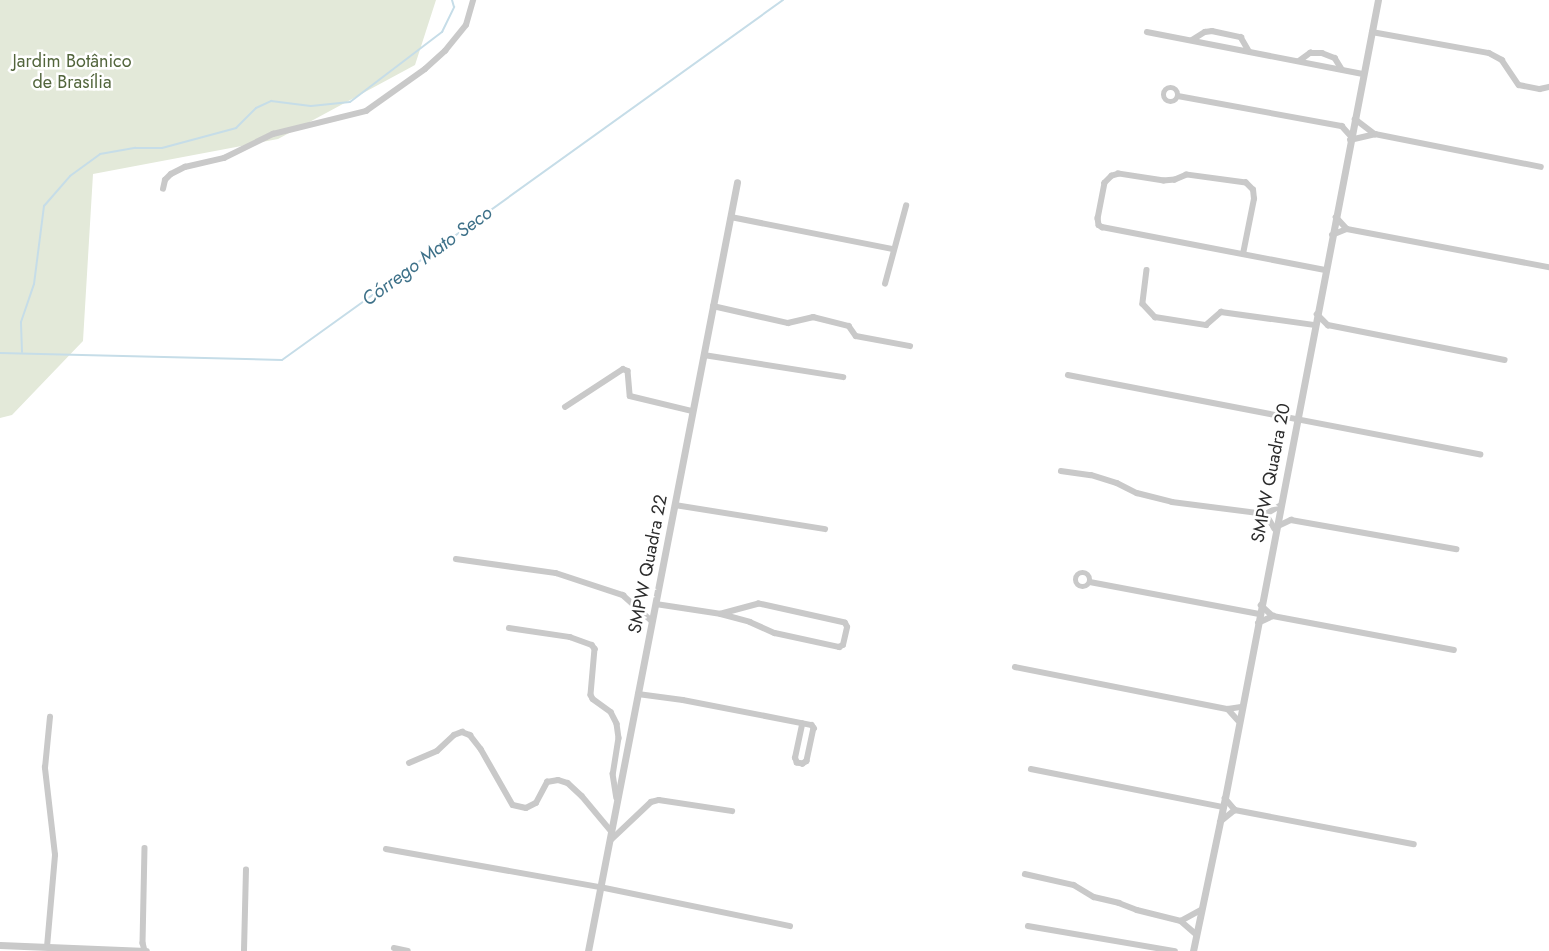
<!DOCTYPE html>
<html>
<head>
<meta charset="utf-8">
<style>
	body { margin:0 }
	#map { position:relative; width:1549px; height:951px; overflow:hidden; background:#fff; font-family:Jost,sans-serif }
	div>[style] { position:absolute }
	.green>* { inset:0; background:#e3e9d9 }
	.stream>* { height:2px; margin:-1px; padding:0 1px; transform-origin:1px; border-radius:1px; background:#c6dde8 }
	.minor>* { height:5.5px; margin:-2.75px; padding:0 2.75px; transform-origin:2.75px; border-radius:2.75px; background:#c9c9c9 }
	.minor>.ring { margin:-2.75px; padding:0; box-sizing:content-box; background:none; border:5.5px solid #c9c9c9; border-radius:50% }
	.tertiary>* { height:7px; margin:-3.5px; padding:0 3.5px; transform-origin:3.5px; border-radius:3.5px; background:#c9c9c9 }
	span { translate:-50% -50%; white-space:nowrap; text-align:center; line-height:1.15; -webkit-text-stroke:5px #fff; paint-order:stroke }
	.park-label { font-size:18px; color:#52653c }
	.street-label { font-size:18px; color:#2c2c2c }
	.water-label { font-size:19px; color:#3e7189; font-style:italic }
</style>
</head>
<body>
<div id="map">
	<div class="green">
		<div style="clip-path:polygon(0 0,436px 0,415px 65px,278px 139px,93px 174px,83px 341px,12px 415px,0 418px)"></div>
	</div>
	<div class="stream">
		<div style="left:22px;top:352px;width:30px;rotate:-92deg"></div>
		<div style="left:21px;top:322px;width:40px;rotate:-71.1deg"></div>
		<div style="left:34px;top:284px;width:79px;rotate:-82.7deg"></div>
		<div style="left:44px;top:206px;width:40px;rotate:-49deg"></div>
		<div style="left:70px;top:176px;width:37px;rotate:-36deg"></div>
		<div style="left:100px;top:154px;width:36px;rotate:-10deg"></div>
		<div style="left:135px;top:148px;width:27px"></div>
		<div style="left:162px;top:148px;width:77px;rotate:-15.1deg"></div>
		<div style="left:236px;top:128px;width:28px;rotate:-45deg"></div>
		<div style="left:256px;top:108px;width:17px;rotate:-25deg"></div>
		<div style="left:271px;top:101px;width:40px;rotate:7.1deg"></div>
		<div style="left:311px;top:106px;width:39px;rotate:-6deg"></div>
		<div style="left:350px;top:102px;width:116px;rotate:-37.3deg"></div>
		<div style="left:442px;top:32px;width:28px;rotate:-64deg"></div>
		<div style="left:454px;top:7px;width:7px;rotate:-106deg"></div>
		<div style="left:0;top:353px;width:282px;rotate:1.4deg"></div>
		<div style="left:282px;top:360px;width:617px;rotate:-35.7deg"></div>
	</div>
	<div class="minor">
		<div style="left:1147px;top:32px;width:221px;rotate:11deg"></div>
		<div style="left:1372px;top:32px;width:119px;rotate:10.2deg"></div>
		<div style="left:1489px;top:53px;width:15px;rotate:28deg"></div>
		<div style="left:1502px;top:60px;width:30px;rotate:56deg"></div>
		<div style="left:1519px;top:85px;width:21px;rotate:11deg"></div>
		<div style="left:1540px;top:89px;width:9px;rotate:-13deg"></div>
		<div style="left:1192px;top:40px;width:15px;rotate:-32deg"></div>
		<div style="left:1205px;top:32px;width:7px;rotate:-8deg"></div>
		<div style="left:1212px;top:31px;width:30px;rotate:12deg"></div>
		<div style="left:1241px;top:37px;width:16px;rotate:60deg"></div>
		<div style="left:1299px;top:61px;width:14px;rotate:-36deg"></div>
		<div style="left:1310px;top:53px;width:12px"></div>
		<div style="left:1322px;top:53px;width:14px;rotate:21deg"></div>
		<div style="left:1335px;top:58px;width:13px;rotate:58deg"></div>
		<div class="ring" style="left:1164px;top:88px;width:8.5px;height:8.5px"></div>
		<div style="left:1178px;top:96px;width:167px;rotate:10.4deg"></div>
		<div style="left:1342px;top:126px;width:13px;rotate:48deg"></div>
		<div style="left:1355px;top:119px;width:25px;rotate:37deg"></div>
		<div style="left:1350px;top:140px;width:26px;rotate:-13deg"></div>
		<div style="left:1375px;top:134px;width:169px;rotate:11.2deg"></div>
		<div style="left:163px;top:189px;width:9px;rotate:-77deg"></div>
		<div style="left:165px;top:180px;width:8px;rotate:-45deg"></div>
		<div style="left:171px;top:174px;width:16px;rotate:-27deg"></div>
		<div style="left:185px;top:167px;width:40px;rotate:-13deg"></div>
		<div style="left:224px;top:158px;width:55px;rotate:-26.1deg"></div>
		<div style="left:273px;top:134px;width:96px;rotate:-13.9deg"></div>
		<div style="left:366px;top:111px;width:72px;rotate:-35.4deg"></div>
		<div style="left:425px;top:69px;width:27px;rotate:-42deg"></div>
		<div style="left:445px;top:51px;width:33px;rotate:-51deg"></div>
		<div style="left:466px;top:25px;width:26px;rotate:-74deg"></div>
		<div style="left:731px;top:217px;width:165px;rotate:11.2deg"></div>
		<div style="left:1336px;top:217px;width:16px;rotate:47deg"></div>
		<div style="left:1332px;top:235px;width:16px;rotate:-22deg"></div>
		<div style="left:1347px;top:229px;width:206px;rotate:10.7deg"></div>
		<div style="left:1243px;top:254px;width:56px;rotate:-78.7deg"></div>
		<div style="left:1254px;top:199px;width:9px;rotate:-96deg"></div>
		<div style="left:1253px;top:190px;width:10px;rotate:-135deg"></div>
		<div style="left:1246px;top:183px;width:60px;rotate:-172.3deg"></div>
		<div style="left:1187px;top:175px;width:13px;rotate:157deg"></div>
		<div style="left:1175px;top:180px;width:11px;rotate:175deg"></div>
		<div style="left:1164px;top:181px;width:46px;rotate:-171.2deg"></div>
		<div style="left:1119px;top:174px;width:7px;rotate:164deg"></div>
		<div style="left:1112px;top:176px;width:10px;rotate:135deg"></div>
		<div style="left:1105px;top:183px;width:36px;rotate:101deg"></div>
		<div style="left:1098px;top:218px;width:7px;rotate:82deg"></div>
		<div style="left:1099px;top:225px;width:4px;rotate:34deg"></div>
		<div style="left:1102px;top:227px;width:227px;rotate:10.9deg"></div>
		<div style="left:1147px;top:270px;width:34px;rotate:97deg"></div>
		<div style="left:1143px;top:304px;width:18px;rotate:47deg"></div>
		<div style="left:1155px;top:317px;width:52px;rotate:8.9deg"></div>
		<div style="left:1206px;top:325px;width:20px;rotate:-41deg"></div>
		<div style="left:1221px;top:312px;width:95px;rotate:7.9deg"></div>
		<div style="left:885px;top:284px;width:81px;rotate:-74.9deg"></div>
		<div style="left:713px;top:306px;width:77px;rotate:12.8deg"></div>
		<div style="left:788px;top:323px;width:26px;rotate:-13deg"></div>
		<div style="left:813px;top:317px;width:37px;rotate:14deg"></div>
		<div style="left:849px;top:326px;width:12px;rotate:55deg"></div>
		<div style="left:856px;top:336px;width:55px;rotate:10.5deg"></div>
		<div style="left:1317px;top:314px;width:16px;rotate:45deg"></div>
		<div style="left:1328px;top:325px;width:180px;rotate:11.2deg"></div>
		<div style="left:704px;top:355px;width:141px;rotate:9deg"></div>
		<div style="left:1068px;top:375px;width:420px;rotate:10.9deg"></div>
		<div style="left:565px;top:407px;width:69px;rotate:-33.2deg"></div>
		<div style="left:623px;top:369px;width:5px;rotate:22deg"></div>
		<div style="left:628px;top:371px;width:25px;rotate:85deg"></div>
		<div style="left:630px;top:396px;width:64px;rotate:13.6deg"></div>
		<div style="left:1061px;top:471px;width:30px;rotate:8deg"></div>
		<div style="left:1091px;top:475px;width:27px;rotate:17deg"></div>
		<div style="left:1117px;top:483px;width:22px;rotate:27deg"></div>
		<div style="left:1137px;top:493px;width:36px;rotate:14deg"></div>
		<div style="left:1172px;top:502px;width:95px;rotate:7.3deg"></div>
		<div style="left:1266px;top:514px;width:17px;rotate:59deg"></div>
		<div style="left:675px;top:505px;width:152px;rotate:9.1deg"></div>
		<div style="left:1266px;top:514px;width:16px;rotate:-30deg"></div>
		<div style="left:1276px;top:527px;width:17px;rotate:-25deg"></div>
		<div style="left:1291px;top:520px;width:168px;rotate:10deg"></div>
		<div style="left:456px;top:559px;width:101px;rotate:8deg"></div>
		<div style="left:556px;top:573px;width:71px;rotate:18.2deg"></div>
		<div style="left:623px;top:595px;width:39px;rotate:42deg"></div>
		<div class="ring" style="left:1076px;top:573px;width:8.5px;height:8.5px"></div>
		<div style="left:1090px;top:582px;width:172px;rotate:10.7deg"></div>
		<div style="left:656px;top:604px;width:66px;rotate:8.7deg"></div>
		<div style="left:721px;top:614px;width:30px;rotate:15deg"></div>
		<div style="left:750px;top:622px;width:27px;rotate:24deg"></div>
		<div style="left:775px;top:633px;width:66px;rotate:12.3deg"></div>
		<div style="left:839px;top:647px;width:4px;rotate:-27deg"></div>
		<div style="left:843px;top:645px;width:18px;rotate:-77deg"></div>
		<div style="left:847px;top:627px;width:4px;rotate:-117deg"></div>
		<div style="left:845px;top:623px;width:88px;rotate:-167.5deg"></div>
		<div style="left:759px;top:604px;width:39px;rotate:165deg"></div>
		<div style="left:1261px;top:605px;width:16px;rotate:43deg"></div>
		<div style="left:1273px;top:616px;width:184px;rotate:10.6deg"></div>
		<div style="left:1258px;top:623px;width:17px;rotate:-25deg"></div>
		<div style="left:509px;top:628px;width:62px;rotate:8.4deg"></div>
		<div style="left:570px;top:637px;width:23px;rotate:20deg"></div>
		<div style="left:592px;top:645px;width:5px;rotate:53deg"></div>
		<div style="left:595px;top:649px;width:46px;rotate:95deg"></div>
		<div style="left:591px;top:695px;width:4px;rotate:63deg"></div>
		<div style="left:593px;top:699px;width:22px;rotate:36deg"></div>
		<div style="left:611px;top:712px;width:13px;rotate:63deg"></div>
		<div style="left:617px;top:724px;width:14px;rotate:82deg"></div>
		<div style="left:619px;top:738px;width:36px;rotate:99deg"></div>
		<div style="left:613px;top:774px;width:24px;rotate:81deg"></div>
		<div style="left:1015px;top:667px;width:217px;rotate:11.2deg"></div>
		<div style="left:1228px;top:709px;width:13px;rotate:-9deg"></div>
		<div style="left:638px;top:694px;width:45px;rotate:7.6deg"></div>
		<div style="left:683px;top:700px;width:131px;rotate:11deg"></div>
		<div style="left:812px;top:725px;width:4px;rotate:56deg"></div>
		<div style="left:814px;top:728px;width:34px;rotate:102deg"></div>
		<div style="left:807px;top:761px;width:5px;rotate:143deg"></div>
		<div style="left:803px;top:764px;width:6px;rotate:-171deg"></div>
		<div style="left:797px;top:763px;width:5px;rotate:-112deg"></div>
		<div style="left:795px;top:758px;width:35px;rotate:-78deg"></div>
		<div style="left:1228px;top:709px;width:15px;rotate:48deg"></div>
		<div style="left:409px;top:763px;width:30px;rotate:-23deg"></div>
		<div style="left:437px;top:751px;width:23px;rotate:-43deg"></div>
		<div style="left:454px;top:735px;width:9px;rotate:-21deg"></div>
		<div style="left:462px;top:732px;width:9px;rotate:21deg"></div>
		<div style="left:470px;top:735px;width:18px;rotate:52deg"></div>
		<div style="left:481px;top:749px;width:64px;rotate:60.3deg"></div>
		<div style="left:513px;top:805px;width:13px;rotate:13deg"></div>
		<div style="left:526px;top:808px;width:11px;rotate:-27deg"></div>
		<div style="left:536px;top:803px;width:24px;rotate:-62deg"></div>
		<div style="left:547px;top:782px;width:11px;rotate:-10deg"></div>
		<div style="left:558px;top:780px;width:10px;rotate:17deg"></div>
		<div style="left:568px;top:783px;width:19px;rotate:43deg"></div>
		<div style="left:582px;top:796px;width:47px;rotate:50.2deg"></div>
		<div style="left:1031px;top:769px;width:196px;rotate:11.2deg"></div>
		<div style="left:1225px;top:798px;width:16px;rotate:50deg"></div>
		<div style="left:1235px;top:810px;width:182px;rotate:10.8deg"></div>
		<div style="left:1220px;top:822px;width:19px;rotate:-39deg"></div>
		<div style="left:611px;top:840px;width:55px;rotate:-43.5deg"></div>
		<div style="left:651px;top:802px;width:8px;rotate:-14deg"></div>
		<div style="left:659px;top:800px;width:74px;rotate:8.6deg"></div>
		<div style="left:145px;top:848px;width:95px;rotate:91.2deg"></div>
		<div style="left:143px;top:943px;width:8px;rotate:76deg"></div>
		<div style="left:386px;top:849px;width:217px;rotate:10.1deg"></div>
		<div style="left:600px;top:887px;width:194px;rotate:11.6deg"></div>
		<div style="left:1025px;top:874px;width:50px;rotate:12.7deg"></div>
		<div style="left:1074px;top:885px;width:23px;rotate:31deg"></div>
		<div style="left:1094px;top:897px;width:26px;rotate:13deg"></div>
		<div style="left:1119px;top:903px;width:19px;rotate:21deg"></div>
		<div style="left:1137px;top:910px;width:45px;rotate:14deg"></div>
		<div style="left:1181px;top:921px;width:20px;rotate:41deg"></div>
		<div style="left:1181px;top:921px;width:23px;rotate:-29deg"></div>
		<div style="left:1028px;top:926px;width:149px;rotate:9.7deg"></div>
		<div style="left:47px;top:947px;width:92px;rotate:-85deg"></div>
		<div style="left:55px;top:855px;width:88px;rotate:-96.6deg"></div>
		<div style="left:45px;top:768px;width:51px;rotate:-84.4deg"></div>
		<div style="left:394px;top:948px;width:14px;rotate:12deg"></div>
		<div style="left:244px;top:951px;width:81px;rotate:-88.6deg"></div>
	</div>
	<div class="tertiary">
		<div style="left:0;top:945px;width:146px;rotate:2.4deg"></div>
		<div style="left:588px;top:951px;width:783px;rotate:-79.03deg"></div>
		<div style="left:1193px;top:951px;width:156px;rotate:-78.2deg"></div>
		<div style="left:1225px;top:798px;width:813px;rotate:-79.15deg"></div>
	</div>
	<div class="park-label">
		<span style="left:72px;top:72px">Jardim Botânico<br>de Brasília</span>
	</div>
	<div class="street-label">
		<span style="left:1271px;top:473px;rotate:-79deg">SMPW Quadra 20</span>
		<span style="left:648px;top:564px;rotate:-79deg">SMPW Quadra 22</span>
	</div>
	<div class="water-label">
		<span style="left:427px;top:256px;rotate:-36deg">Córrego Mato Seco</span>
	</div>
</div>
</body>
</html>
